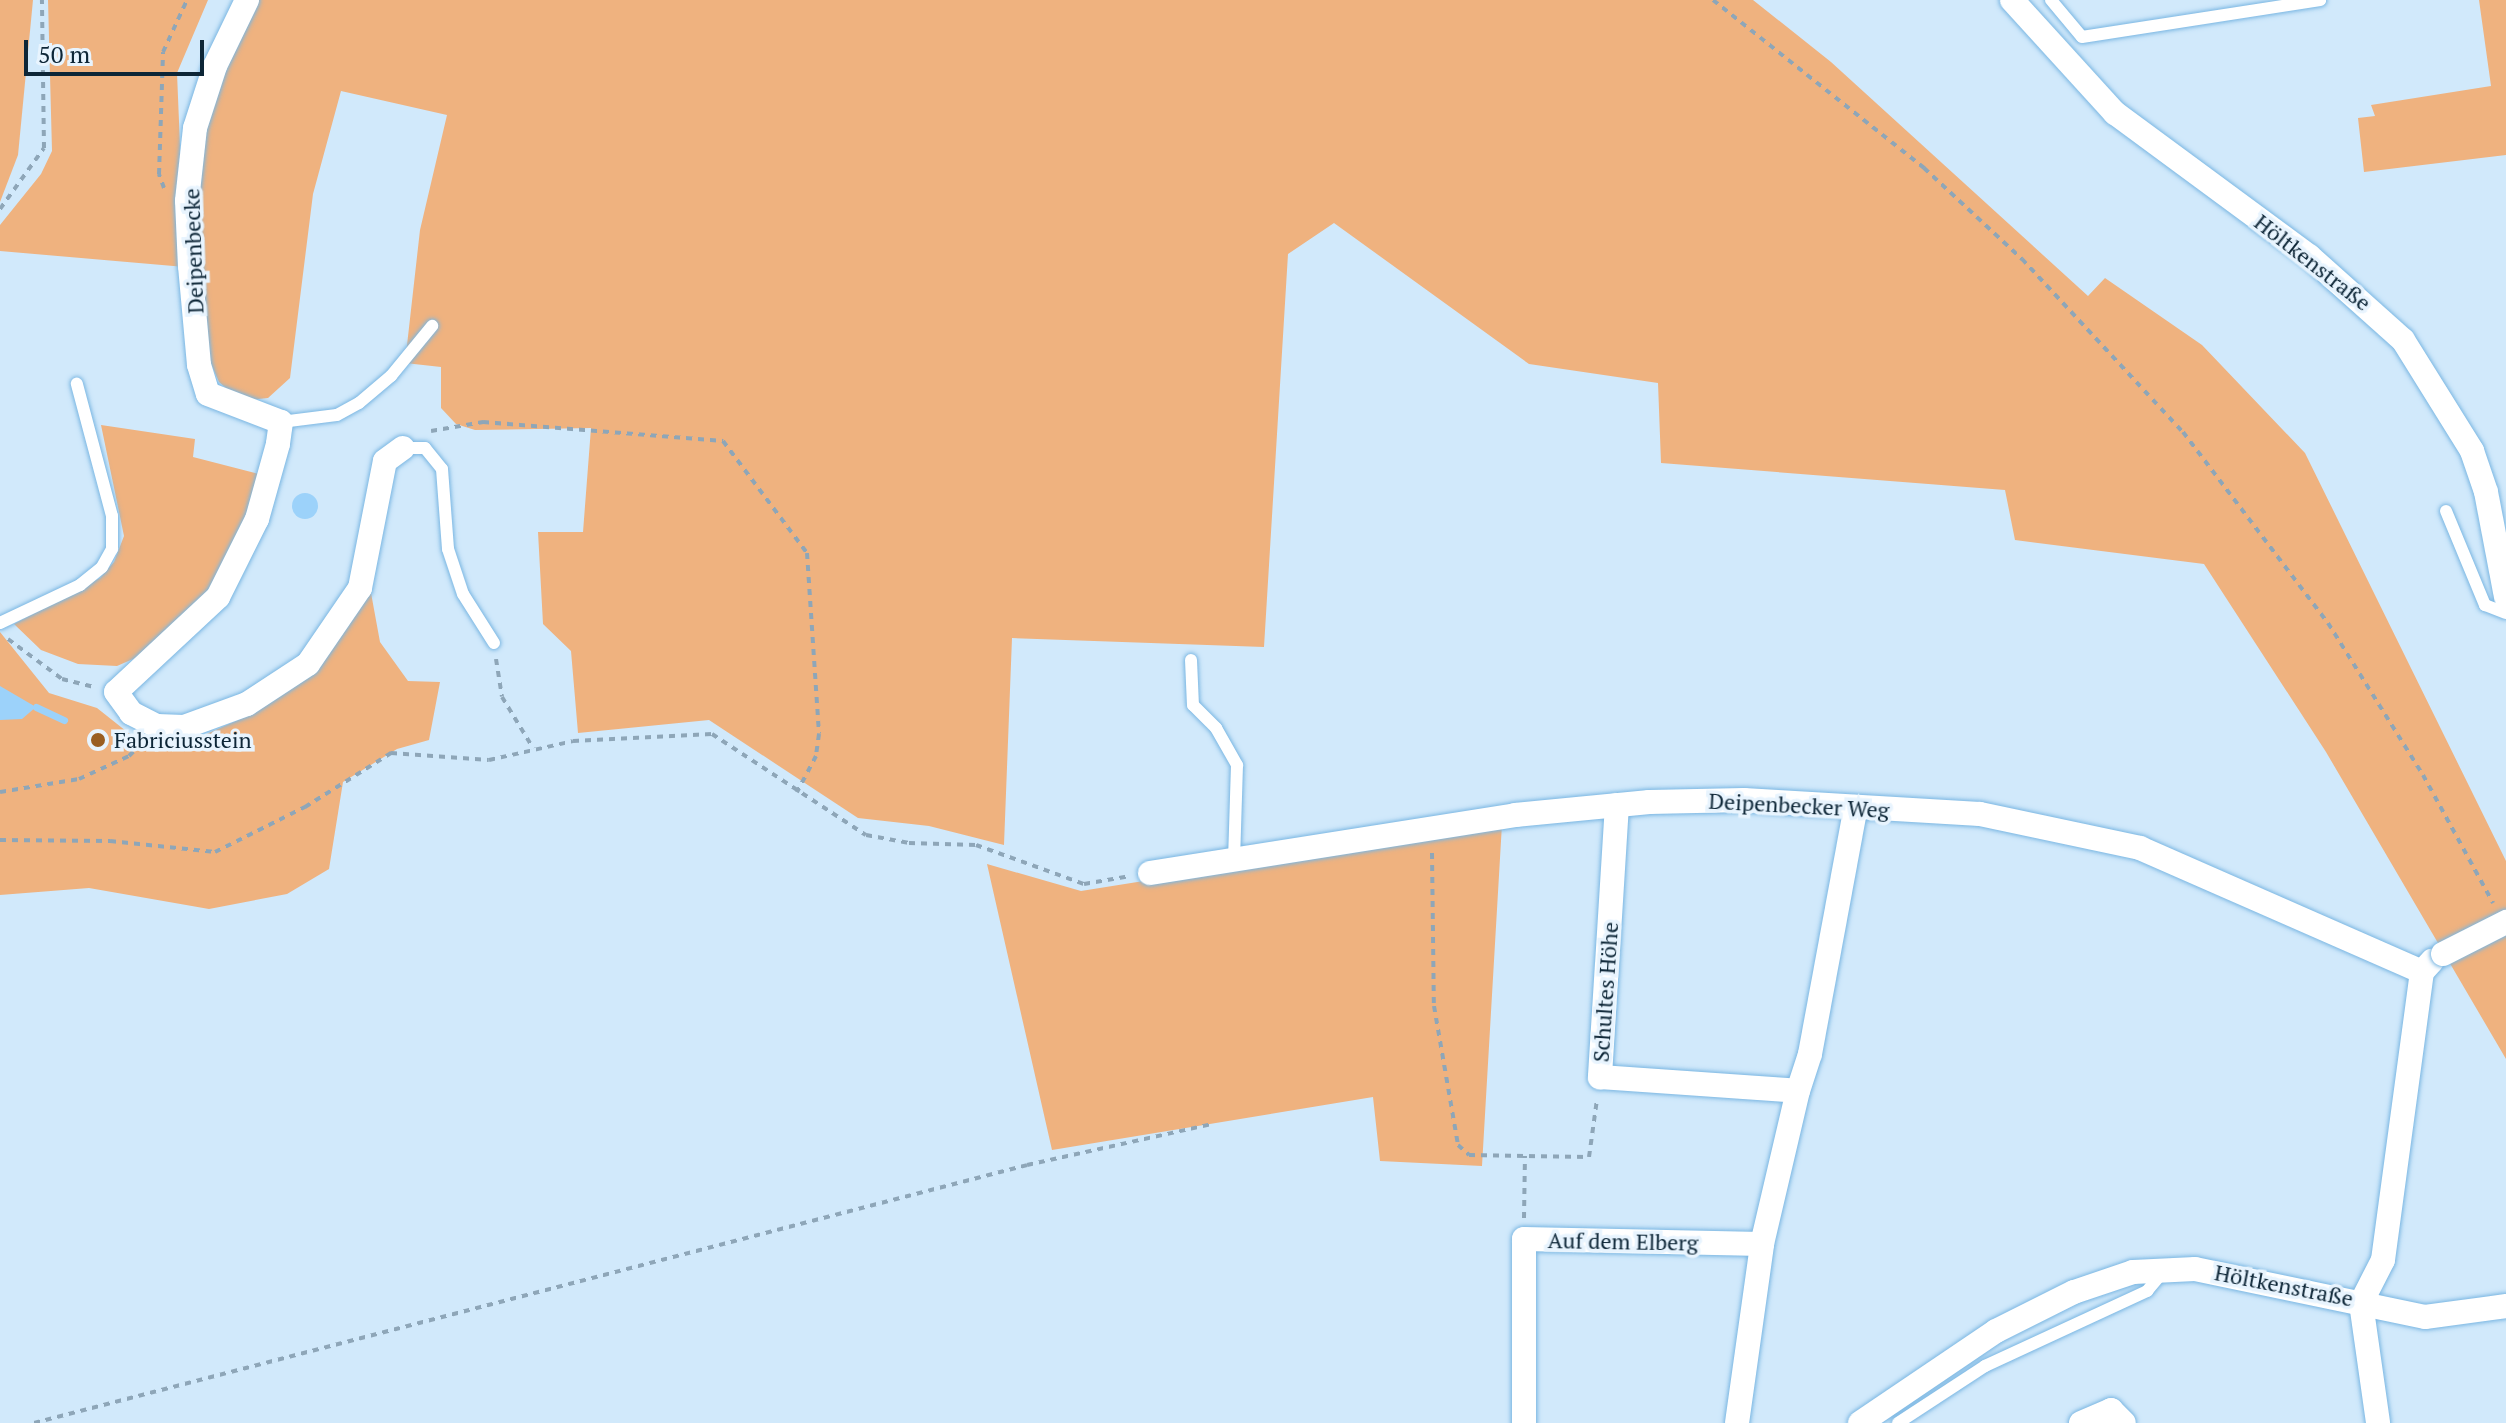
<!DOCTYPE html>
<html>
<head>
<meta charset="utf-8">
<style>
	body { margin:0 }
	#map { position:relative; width:2506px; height:1423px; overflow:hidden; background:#d1e9fb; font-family:"PT Serif",serif }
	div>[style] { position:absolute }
	.green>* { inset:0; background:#efb27f }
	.water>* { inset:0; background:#9cd2fa }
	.round { border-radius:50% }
	.stream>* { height:7px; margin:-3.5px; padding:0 3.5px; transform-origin:3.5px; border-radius:3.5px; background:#9cd2fa }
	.path>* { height:4px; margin-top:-2px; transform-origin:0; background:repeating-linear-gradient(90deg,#8ea6b8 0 6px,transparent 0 12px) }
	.roads { filter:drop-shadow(0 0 2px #7ab6e2) drop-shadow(0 0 2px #7ab6e2) }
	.service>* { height:12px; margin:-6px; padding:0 6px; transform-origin:6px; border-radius:6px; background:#fff }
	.minor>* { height:24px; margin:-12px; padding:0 12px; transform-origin:12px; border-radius:12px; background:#fff }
	.bridges { filter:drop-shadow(0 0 2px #7ab6e2) drop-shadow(0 0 2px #7ab6e2) }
	.minor-bridge>* { height:24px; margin:-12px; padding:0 12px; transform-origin:12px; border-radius:12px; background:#fff }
	.dots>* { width:22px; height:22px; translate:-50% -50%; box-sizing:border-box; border:4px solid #e8f4fe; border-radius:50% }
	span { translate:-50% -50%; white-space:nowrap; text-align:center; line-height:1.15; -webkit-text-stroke:7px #e8f4fe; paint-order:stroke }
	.street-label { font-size:22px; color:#0d2637 }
	.poi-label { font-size:22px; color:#0d2637 }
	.left { translate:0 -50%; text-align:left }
	.scale { position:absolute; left:24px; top:40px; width:180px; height:36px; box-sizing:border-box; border:4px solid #0d2637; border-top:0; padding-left:10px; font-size:24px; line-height:28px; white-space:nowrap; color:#0d2637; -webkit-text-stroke:6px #e8f4fe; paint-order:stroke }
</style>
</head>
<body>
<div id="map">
	<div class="green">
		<div style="clip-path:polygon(0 0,33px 0,18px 155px,0 202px)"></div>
		<div style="clip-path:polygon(48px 0,208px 0,177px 73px,185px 267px,0 251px,0 225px,41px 174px,52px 151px)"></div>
		<div style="clip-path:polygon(255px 0,1753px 0,1831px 62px,2088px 296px,2105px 278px,2202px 345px,2305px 453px,2506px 861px,2506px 1059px,2326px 752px,2204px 564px,2015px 540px,2005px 490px,1661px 463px,1658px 383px,1529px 364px,1334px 223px,1288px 254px,1264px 647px,1012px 638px,1004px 845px,929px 826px,858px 818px,709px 720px,578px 733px,571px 651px,543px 624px,538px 532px,583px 532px,591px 428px,475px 430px,456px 424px,441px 408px,441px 367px,405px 363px,420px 230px,447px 115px,341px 91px,313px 194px,290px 378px,268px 398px,241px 401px,219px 382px,206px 352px,194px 252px,204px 125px,227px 52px)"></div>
		<div style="clip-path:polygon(2479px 0,2506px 0,2506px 155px,2364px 172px,2358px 118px,2375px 116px,2371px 105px,2491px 86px)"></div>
		<div style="clip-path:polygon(101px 425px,195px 439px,193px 457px,263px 475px,226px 572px,185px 623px,140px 656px,117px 666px,78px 664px,41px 650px,14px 624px,100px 578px,114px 562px,124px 536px)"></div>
		<div style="clip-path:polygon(369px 582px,380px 642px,408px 681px,440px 682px,429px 740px,397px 749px,343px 782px,329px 869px,287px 894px,209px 909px,89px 888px,0 895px,0 632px,49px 693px,97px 708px,131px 735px,170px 739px,204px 735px,252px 714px)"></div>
		<div style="clip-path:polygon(1502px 824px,1482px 1166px,1380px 1161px,1373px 1097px,1052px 1150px,987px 864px,1081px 891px)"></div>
	</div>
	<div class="water">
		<div class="round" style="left:292px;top:493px;width:26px;height:26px"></div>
		<div style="clip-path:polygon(0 686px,36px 707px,22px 719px,0 720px)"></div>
	</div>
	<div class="stream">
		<div style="left:36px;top:707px;width:31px;rotate:25deg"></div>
	</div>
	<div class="path">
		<div style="left:1713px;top:0;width:270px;rotate:38.5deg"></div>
		<div style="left:1924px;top:168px;width:134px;rotate:42.9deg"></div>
		<div style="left:2022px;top:259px;width:236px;rotate:47.1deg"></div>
		<div style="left:2183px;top:432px;width:240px;rotate:52.8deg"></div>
		<div style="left:2328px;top:623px;width:179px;rotate:58deg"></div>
		<div style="left:2423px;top:775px;width:146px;rotate:61.3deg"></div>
		<div style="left:164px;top:188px;width:15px;rotate:-110deg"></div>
		<div style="left:159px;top:174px;width:122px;rotate:-88.1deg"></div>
		<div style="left:163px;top:52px;width:57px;rotate:-65.2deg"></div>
		<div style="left:0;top:209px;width:75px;rotate:-54.2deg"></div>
		<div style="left:44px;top:148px;width:148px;rotate:-90.8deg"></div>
		<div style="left:431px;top:431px;width:53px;rotate:-9.8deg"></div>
		<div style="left:483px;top:422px;width:241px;rotate:4.5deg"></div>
		<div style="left:723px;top:441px;width:140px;rotate:53.1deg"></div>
		<div style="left:807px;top:553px;width:181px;rotate:86.2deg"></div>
		<div style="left:819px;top:734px;width:22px;rotate:98deg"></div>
		<div style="left:816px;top:756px;width:41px;rotate:117.8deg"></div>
		<div style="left:8px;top:639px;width:67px;rotate:36.5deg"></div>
		<div style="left:62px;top:679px;width:32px;rotate:14deg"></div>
		<div style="left:496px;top:659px;width:38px;rotate:81deg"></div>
		<div style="left:502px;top:697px;width:60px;rotate:58.7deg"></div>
		<div style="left:0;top:792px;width:80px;rotate:-9.3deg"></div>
		<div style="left:79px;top:779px;width:55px;rotate:-24.7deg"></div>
		<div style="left:129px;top:756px;width:18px;rotate:-45deg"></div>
		<div style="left:0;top:840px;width:110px;rotate:0.5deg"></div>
		<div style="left:110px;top:841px;width:106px;rotate:6deg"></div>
		<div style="left:215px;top:852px;width:101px;rotate:-26.6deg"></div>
		<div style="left:305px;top:807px;width:102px;rotate:-32.1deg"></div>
		<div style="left:391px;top:753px;width:98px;rotate:4.1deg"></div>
		<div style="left:489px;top:760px;width:86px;rotate:-12.7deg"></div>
		<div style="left:573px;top:741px;width:139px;rotate:-2.9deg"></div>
		<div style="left:712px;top:734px;width:184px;rotate:33.3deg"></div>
		<div style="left:866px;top:835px;width:44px;rotate:10.5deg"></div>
		<div style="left:909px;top:843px;width:67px;rotate:1.7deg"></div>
		<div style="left:976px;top:845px;width:115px;rotate:19.9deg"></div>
		<div style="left:1084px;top:884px;width:47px;rotate:-9.9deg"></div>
		<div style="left:1432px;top:853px;width:153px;rotate:89.3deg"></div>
		<div style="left:1434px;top:1006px;width:141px;rotate:80.2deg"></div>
		<div style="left:1458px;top:1145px;width:15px;rotate:42deg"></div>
		<div style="left:1469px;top:1155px;width:120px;rotate:1deg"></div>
		<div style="left:1589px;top:1157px;width:59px;rotate:-82.1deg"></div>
		<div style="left:1524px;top:1218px;width:62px;rotate:-89.1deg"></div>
		<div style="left:34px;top:1423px;width:1026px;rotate:-14.56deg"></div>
		<div style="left:1027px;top:1165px;width:189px;rotate:-12.5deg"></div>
	</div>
	<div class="roads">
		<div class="service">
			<div style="left:2051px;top:0;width:48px;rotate:50deg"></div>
			<div style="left:2082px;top:37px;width:241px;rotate:-8.8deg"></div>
			<div style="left:281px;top:422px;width:56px;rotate:-7.1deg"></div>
			<div style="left:337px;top:415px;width:25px;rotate:-29deg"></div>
			<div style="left:359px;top:403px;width:42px;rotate:-40.2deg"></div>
			<div style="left:391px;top:376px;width:65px;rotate:-50.6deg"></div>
			<div style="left:403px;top:448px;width:22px"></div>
			<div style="left:425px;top:448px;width:27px;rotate:51deg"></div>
			<div style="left:442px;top:469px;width:80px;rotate:85.7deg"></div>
			<div style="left:448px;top:549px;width:47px;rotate:71.6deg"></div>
			<div style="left:463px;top:594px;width:58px;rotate:57.7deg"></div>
			<div style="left:2446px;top:511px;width:102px;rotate:67.5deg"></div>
			<div style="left:2485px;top:605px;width:22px;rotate:21deg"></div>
			<div style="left:0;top:623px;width:89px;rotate:-25.4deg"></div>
			<div style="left:80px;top:585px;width:28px;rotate:-39deg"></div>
			<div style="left:102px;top:567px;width:21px;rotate:-61deg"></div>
			<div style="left:112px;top:549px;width:33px;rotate:-90deg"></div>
			<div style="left:112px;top:516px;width:137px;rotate:-104.9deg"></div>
			<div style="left:1191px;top:660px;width:45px;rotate:87.5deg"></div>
			<div style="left:1193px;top:705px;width:33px;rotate:45deg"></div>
			<div style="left:1216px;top:728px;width:43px;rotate:60.4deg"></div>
			<div style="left:1237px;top:765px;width:94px;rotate:91.8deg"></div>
			<div style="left:1898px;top:1423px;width:104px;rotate:-33.2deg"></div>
			<div style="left:1985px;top:1366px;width:179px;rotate:-24.8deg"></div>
			<div style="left:2147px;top:1291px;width:25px;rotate:-50deg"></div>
		</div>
		<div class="minor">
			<div style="left:247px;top:0;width:73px;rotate:115.9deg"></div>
			<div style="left:215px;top:66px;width:65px;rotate:107.9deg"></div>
			<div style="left:195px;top:128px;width:73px;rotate:96.3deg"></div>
			<div style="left:187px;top:201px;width:65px;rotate:87.4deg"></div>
			<div style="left:190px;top:266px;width:99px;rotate:84.8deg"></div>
			<div style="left:199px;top:365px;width:30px;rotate:73deg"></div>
			<div style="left:208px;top:394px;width:78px;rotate:21deg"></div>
			<div style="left:281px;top:422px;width:22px;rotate:98deg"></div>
			<div style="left:278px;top:444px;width:78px;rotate:105.6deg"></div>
			<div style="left:257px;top:519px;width:87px;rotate:116.6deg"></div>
			<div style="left:218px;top:597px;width:139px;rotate:137deg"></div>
			<div style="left:116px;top:692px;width:26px;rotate:54deg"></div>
			<div style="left:131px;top:713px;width:29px;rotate:27deg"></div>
			<div style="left:157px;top:726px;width:27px;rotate:2deg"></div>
			<div style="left:184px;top:727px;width:67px;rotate:-20.1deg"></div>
			<div style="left:247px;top:704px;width:73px;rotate:-33.3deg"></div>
			<div style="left:308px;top:664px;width:92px;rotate:-55.6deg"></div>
			<div style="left:360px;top:588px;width:129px;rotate:-78.9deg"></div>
			<div style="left:385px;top:461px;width:22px;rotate:-36deg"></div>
			<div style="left:2012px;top:0;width:153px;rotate:47.7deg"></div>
			<div style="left:2115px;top:113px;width:241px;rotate:36.4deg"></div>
			<div style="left:2309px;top:256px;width:126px;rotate:41.8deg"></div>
			<div style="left:2403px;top:340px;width:131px;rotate:58.1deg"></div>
			<div style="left:2472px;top:451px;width:43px;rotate:71.1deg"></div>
			<div style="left:2486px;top:492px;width:107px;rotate:79.2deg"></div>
			<div style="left:1617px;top:805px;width:273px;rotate:93.6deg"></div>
			<div style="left:1600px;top:1077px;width:198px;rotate:4deg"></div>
			<div style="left:1798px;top:1091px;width:39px;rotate:-72deg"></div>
			<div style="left:1810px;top:1054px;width:251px;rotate:-79.5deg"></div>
			<div style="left:1150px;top:873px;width:370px;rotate:-9deg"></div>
			<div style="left:1515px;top:815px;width:135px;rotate:-5.5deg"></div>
			<div style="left:1649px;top:802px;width:95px;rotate:-1.2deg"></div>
			<div style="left:1744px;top:800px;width:236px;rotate:3.4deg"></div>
			<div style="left:1980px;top:814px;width:164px;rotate:12deg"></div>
			<div style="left:2140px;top:848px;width:308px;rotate:23.7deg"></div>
			<div style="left:2361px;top:1303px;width:48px;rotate:-62.9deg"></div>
			<div style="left:2383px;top:1260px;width:291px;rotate:-82.3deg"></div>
			<div style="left:2422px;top:972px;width:15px;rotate:-48deg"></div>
			<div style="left:2361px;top:1303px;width:121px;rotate:81.9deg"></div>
			<div style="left:1524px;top:1423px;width:184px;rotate:-90deg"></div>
			<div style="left:1524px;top:1239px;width:238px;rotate:1.2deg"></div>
			<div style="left:1737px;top:1423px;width:181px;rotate:-82deg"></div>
			<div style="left:1762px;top:1244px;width:157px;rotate:-76.8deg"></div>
			<div style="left:1860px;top:1423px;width:164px;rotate:-34.1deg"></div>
			<div style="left:1996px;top:1331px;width:87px;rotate:-26.6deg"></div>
			<div style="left:2074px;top:1292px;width:62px;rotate:-18.7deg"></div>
			<div style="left:2133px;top:1272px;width:62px;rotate:-2.8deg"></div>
			<div style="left:2195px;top:1269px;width:235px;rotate:11.8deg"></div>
			<div style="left:2425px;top:1317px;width:82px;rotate:-7.7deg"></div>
			<div style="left:2081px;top:1423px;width:33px;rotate:-23deg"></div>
			<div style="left:2111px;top:1410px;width:18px;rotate:45deg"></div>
		</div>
	</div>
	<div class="bridges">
		<div class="minor-bridge">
			<div style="left:2443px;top:954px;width:71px;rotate:-26.9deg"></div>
		</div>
	</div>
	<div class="dots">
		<div style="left:98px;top:740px;background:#9a5e21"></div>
	</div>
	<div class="street-label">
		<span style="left:193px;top:251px;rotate:-92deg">Deipenbecke</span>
		<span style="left:2313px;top:262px;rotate:38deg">Höltkenstraße</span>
		<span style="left:1799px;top:805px;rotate:3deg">Deipenbecker Weg</span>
		<span style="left:1605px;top:992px;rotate:-86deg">Schultes Höhe</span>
		<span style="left:1623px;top:1241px;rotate:1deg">Auf dem Elberg</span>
		<span style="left:2284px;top:1285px;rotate:11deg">Höltkenstraße</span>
	</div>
	<div class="poi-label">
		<span class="left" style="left:114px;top:740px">Fabriciusstein</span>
	</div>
	<div class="scale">50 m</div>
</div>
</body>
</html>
